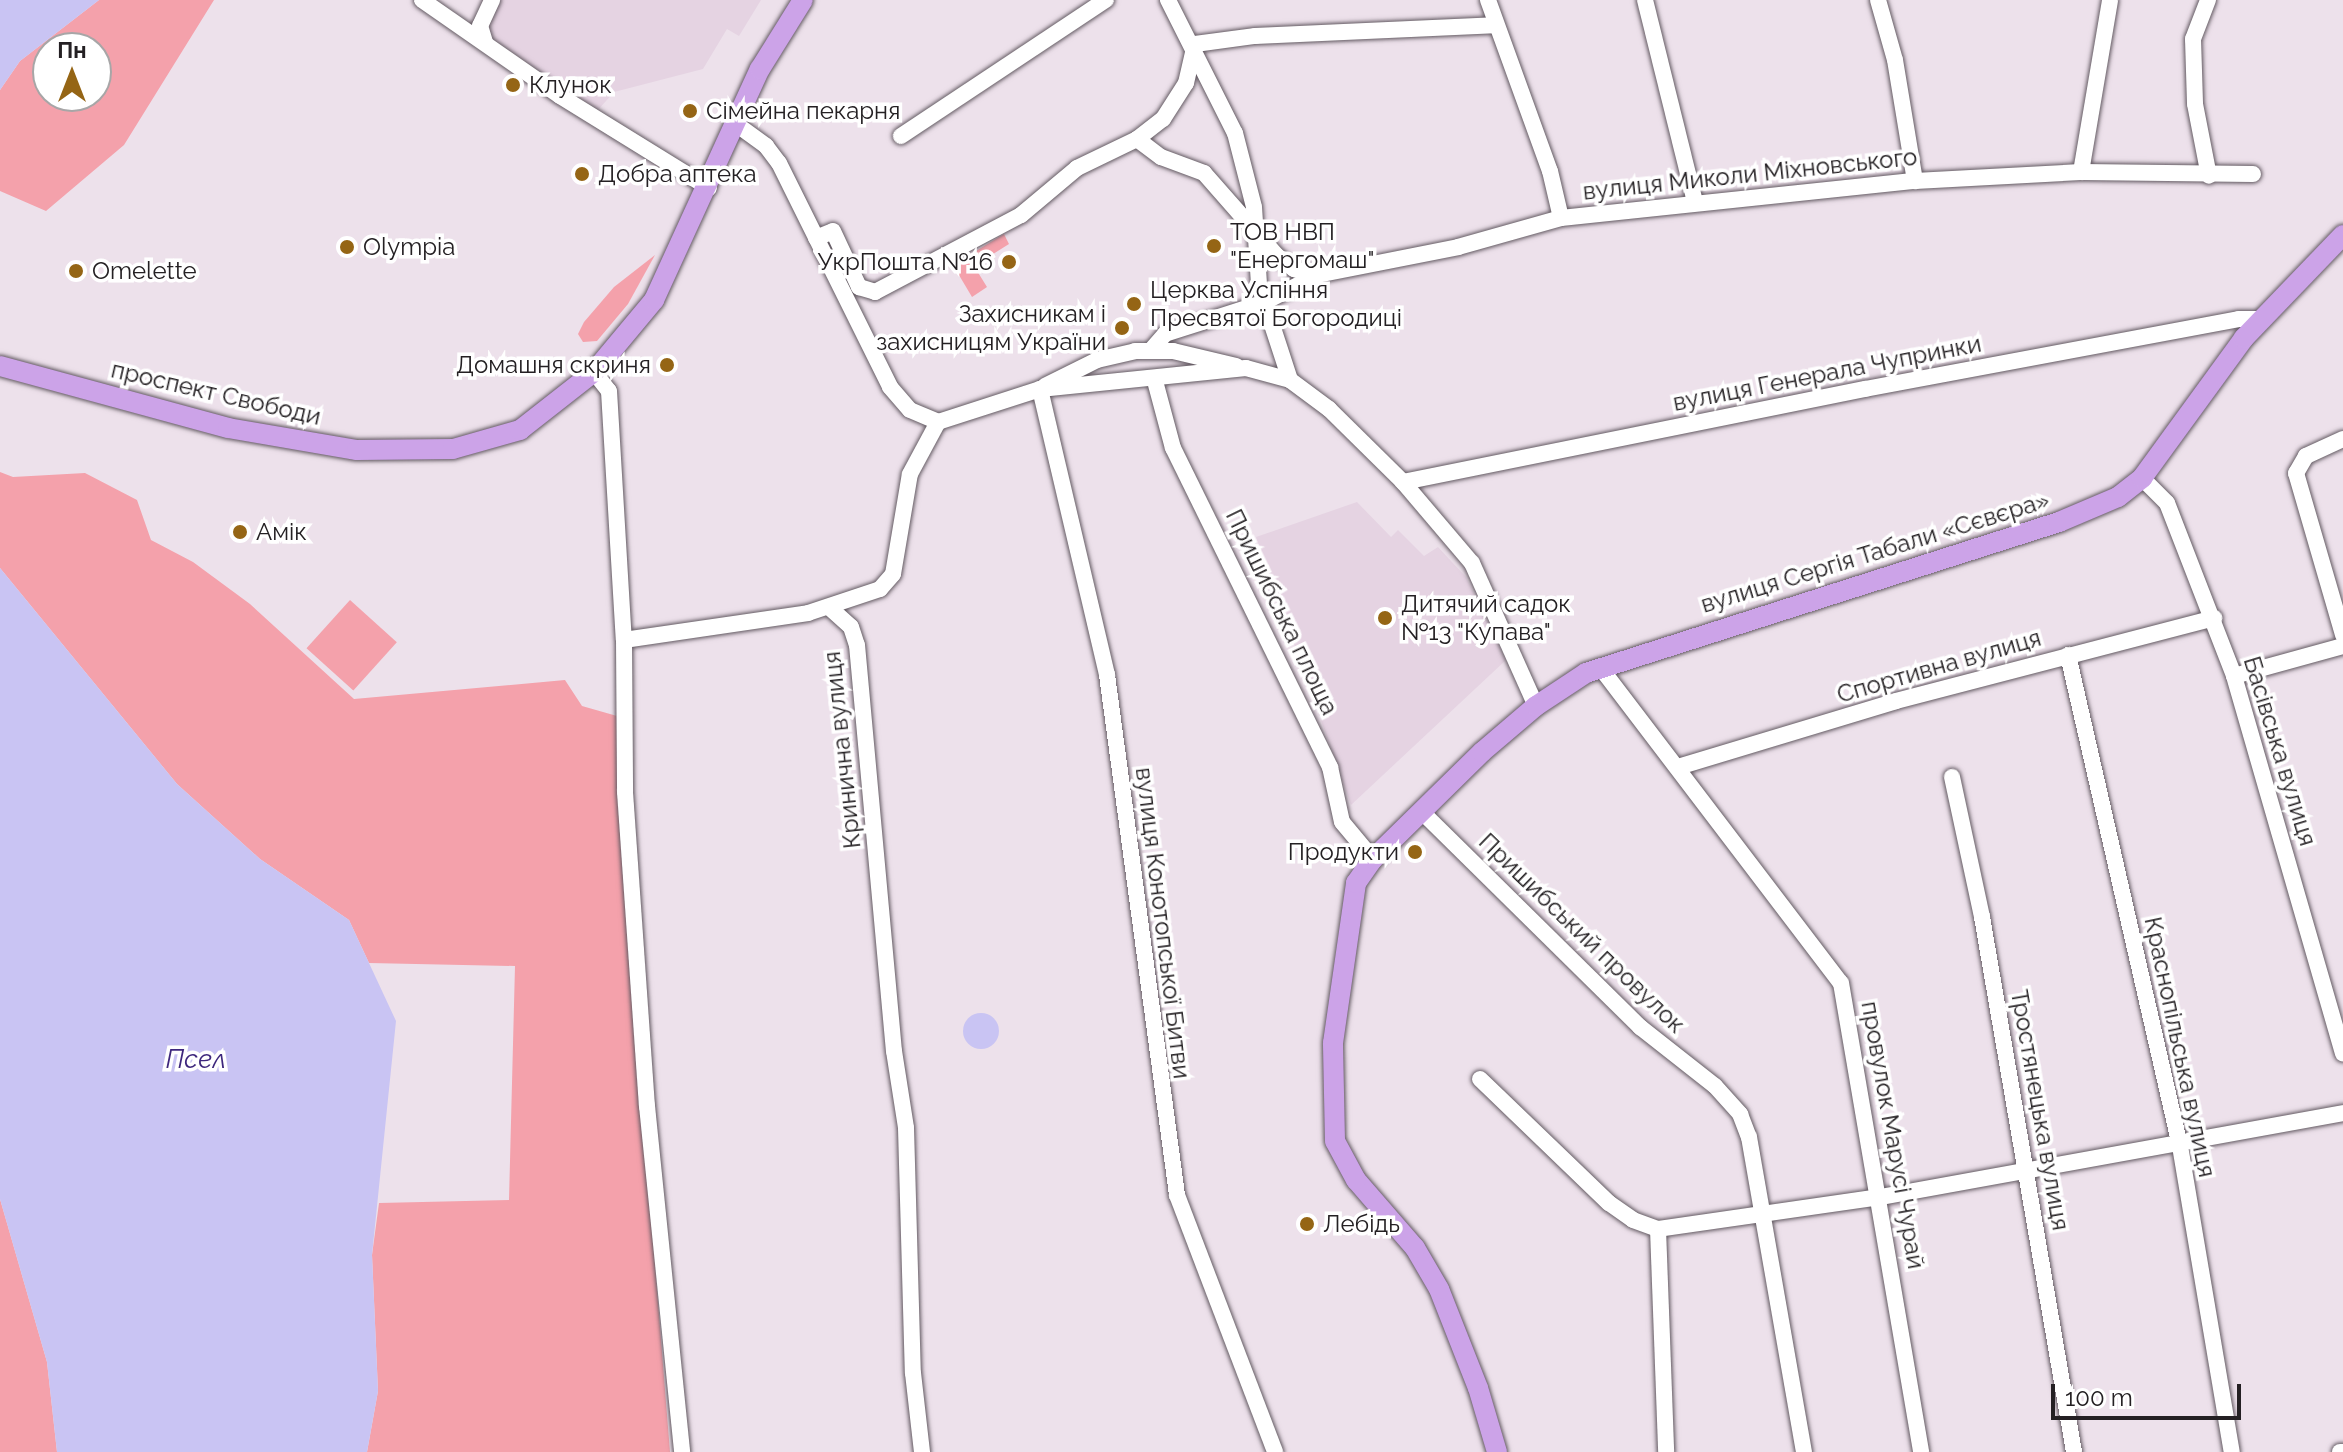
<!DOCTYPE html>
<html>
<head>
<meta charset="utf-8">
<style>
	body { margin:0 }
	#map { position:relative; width:2343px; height:1452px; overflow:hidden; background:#ede1eb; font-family:Raleway,sans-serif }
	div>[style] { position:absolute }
	.built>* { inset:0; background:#e5d3e2 }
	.green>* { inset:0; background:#f4a1ab; transform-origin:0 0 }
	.water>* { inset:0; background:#c9c4f3 }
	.round { border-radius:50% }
	.roads { filter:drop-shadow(0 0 2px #635a62) drop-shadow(0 0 2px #635a62) }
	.minor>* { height:16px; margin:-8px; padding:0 8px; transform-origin:8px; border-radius:8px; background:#fff }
	.major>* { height:20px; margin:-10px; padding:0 10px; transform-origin:10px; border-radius:10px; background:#cca3e8 }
	.dots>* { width:22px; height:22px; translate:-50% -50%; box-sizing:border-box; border:4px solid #fff; border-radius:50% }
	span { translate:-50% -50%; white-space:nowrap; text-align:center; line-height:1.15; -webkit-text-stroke:7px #fff; paint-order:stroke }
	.poi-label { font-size:24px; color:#242023 }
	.left { translate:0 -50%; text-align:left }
	.right { translate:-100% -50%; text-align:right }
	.street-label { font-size:24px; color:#242023 }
	.water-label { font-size:26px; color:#3e277d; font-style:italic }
	.north { position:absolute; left:32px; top:32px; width:80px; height:80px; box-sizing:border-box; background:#fff; border:2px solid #a7a6a7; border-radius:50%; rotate:0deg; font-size:22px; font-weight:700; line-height:32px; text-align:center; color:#242023 }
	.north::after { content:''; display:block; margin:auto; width:28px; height:36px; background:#956515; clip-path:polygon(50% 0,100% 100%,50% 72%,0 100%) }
	.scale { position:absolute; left:2051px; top:1384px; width:190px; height:36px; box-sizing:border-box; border:4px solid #242023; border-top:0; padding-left:10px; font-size:24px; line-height:28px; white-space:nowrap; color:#242023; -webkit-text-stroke:6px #fff; paint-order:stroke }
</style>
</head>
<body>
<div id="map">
	<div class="built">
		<div style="clip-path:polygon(485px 0,761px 0,739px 36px,727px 29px,703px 69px,614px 92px,598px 110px,470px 26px)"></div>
		<div style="clip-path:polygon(1357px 502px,1391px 537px,1398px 530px,1424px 556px,1438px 547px,1466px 577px,1506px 660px,1351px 805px,1256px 537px)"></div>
	</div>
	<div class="green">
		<div style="clip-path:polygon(evenodd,99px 0,214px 0,124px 145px,46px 211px,0 191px,0 90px,20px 61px,99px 0,48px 48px,96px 48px,96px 96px,48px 96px,48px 48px)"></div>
		<div style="clip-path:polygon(1004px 234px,1009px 244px,974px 266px,987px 287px,972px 297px,953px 265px)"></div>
		<div style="clip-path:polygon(655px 255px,628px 304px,597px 341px,583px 342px,578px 334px,584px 322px,614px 287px)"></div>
		<div style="clip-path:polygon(0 472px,13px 477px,85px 473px,137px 500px,151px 540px,193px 562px,250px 604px,354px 699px,565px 680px,582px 706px,617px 716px,622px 853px,670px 1452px,367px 1452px,378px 1391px,372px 1255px,379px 1203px,509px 1200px,515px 966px,369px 963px,349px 920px,260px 859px,177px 784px,0 568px)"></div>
		<div style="left:350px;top:600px;width:63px;height:65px;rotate:42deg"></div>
		<div style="clip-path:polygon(0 1199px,47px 1362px,57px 1452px,0 1452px)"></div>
	</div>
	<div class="water">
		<div style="clip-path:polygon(0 0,99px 0,20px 61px,0 90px)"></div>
		<div style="clip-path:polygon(0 568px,177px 784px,260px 859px,349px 920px,396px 1021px,372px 1255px,378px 1391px,367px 1452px,57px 1452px,47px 1362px,0 1199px)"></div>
		<div class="round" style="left:963px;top:1013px;width:36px;height:36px"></div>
	</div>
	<div class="roads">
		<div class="minor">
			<div style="left:422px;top:0;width:168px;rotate:34.8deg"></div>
			<div style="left:560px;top:96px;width:175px;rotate:31.7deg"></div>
			<div style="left:1168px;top:0;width:149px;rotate:63.3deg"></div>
			<div style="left:1235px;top:133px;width:76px;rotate:75.6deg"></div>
			<div style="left:1254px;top:207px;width:78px;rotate:86.3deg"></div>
			<div style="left:1259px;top:285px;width:100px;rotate:71.9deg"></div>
			<div style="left:1488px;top:0;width:182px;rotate:70.1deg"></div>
			<div style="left:1550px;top:171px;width:48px;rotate:76.8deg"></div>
			<div style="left:1645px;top:0;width:208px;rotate:76.1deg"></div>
			<div style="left:1878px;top:0;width:62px;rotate:74.2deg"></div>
			<div style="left:1895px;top:60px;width:123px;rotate:80.6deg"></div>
			<div style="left:2208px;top:0;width:42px;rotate:111deg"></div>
			<div style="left:2193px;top:39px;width:65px;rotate:88.2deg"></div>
			<div style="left:2195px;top:104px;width:73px;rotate:79deg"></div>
			<div style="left:485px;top:42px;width:17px;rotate:-107deg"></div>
			<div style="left:480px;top:26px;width:29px;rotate:-65deg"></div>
			<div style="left:736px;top:124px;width:37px;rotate:36deg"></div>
			<div style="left:766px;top:146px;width:21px;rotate:53deg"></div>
			<div style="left:779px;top:163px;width:250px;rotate:63.6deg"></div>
			<div style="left:890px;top:387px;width:30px;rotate:49deg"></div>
			<div style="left:910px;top:410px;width:30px;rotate:23deg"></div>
			<div style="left:938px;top:422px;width:107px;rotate:-17.9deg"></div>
			<div style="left:1040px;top:389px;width:207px;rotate:-5.8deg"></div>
			<div style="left:1246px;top:368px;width:46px;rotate:15.3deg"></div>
			<div style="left:1290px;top:380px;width:49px;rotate:36.6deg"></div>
			<div style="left:1329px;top:409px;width:104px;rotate:44.6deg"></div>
			<div style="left:1403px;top:482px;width:106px;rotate:49.6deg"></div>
			<div style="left:1472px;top:563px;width:157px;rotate:65.9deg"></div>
			<div style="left:901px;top:136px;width:246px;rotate:-33.6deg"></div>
			<div style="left:1137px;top:139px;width:30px;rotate:37deg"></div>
			<div style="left:1161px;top:157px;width:46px;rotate:20.4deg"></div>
			<div style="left:1204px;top:173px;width:109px;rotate:48.7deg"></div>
			<div style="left:1276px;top:255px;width:23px;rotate:38deg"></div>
			<div style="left:1294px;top:269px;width:24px;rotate:15deg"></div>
			<div style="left:2081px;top:172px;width:174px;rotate:-80.4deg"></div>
			<div style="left:816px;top:238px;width:18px;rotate:-22deg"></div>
			<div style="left:833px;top:231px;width:62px;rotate:65.1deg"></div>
			<div style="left:859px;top:287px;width:17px;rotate:17deg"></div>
			<div style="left:875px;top:292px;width:165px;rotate:-27.8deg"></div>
			<div style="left:1021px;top:215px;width:73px;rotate:-40deg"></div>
			<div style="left:1077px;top:168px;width:67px;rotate:-25.8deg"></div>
			<div style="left:1137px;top:139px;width:33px;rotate:-38deg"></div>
			<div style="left:1163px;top:119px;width:43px;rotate:-57.4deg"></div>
			<div style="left:1186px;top:83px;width:40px;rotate:-77deg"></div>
			<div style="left:1195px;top:44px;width:61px;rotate:-7.6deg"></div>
			<div style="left:1255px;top:36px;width:239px;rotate:-2.6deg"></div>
			<div style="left:1152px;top:349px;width:20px;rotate:-49deg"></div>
			<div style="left:1165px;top:334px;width:105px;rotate:-17.7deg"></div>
			<div style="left:1265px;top:302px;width:59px;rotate:-27.4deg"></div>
			<div style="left:1317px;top:275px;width:144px;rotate:-11.2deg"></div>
			<div style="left:1458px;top:247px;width:107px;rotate:-15.7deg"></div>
			<div style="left:1561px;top:218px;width:356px;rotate:-6deg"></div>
			<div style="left:1915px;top:181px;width:166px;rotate:-3.1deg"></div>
			<div style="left:2081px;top:172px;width:172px;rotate:0.7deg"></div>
			<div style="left:594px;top:372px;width:24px;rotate:52deg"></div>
			<div style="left:609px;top:391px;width:249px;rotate:86.6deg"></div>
			<div style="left:624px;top:640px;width:152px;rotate:89.6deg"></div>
			<div style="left:625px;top:792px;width:315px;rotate:86deg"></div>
			<div style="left:647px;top:1106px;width:348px;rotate:84.2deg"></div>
			<div style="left:1155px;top:381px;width:69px;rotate:75deg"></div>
			<div style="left:1173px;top:448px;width:356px;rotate:63.8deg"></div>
			<div style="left:1330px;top:767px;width:56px;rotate:77.7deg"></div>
			<div style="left:1342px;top:822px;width:48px;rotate:50deg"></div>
			<div style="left:1045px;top:386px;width:58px;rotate:-26.6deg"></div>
			<div style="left:1097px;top:360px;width:39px;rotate:-13deg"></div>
			<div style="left:1135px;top:351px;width:38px"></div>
			<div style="left:1173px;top:351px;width:65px;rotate:13.4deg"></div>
			<div style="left:1040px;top:389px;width:294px;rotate:76.8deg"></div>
			<div style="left:1107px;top:675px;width:525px;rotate:82.33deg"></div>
			<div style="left:1177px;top:1195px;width:275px;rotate:69.1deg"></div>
			<div style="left:2343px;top:439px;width:41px;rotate:155.3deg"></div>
			<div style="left:2306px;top:456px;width:20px;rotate:120deg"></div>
			<div style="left:2296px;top:473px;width:169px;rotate:73.8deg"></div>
			<div style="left:2142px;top:478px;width:35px;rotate:45deg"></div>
			<div style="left:2167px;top:503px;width:186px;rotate:68.8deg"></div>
			<div style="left:2234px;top:676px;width:393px;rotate:73.9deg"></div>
			<div style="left:1403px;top:482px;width:471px;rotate:-11.4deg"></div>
			<div style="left:1865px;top:389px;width:380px;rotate:-10.6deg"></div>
			<div style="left:2239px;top:319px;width:23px"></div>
			<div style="left:830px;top:608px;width:28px;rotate:42deg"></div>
			<div style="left:851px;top:627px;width:19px;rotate:72deg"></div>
			<div style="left:857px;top:645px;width:408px;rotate:84.8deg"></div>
			<div style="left:894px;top:1051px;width:78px;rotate:81.1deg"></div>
			<div style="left:906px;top:1128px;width:245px;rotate:88.4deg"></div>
			<div style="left:913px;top:1373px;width:80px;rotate:83.5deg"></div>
			<div style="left:624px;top:640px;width:186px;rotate:-8.3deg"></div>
			<div style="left:808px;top:613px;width:76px;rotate:-18.4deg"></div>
			<div style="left:880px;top:589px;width:20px;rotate:-49deg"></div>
			<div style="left:893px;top:574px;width:101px;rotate:-80.4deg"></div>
			<div style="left:910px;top:474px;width:59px;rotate:-61.7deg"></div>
			<div style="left:2068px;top:655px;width:504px;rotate:77.15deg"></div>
			<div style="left:2180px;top:1146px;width:310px;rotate:80.4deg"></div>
			<div style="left:1600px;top:667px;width:397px;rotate:52.7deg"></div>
			<div style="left:1841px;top:983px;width:476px;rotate:80.3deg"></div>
			<div style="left:2234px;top:676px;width:113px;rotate:-15.4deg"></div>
			<div style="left:1678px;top:767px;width:228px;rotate:-16.8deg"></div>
			<div style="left:1896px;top:701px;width:329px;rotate:-14.6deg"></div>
			<div style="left:1952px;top:777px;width:143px;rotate:77.9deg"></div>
			<div style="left:1982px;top:917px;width:543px;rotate:80.24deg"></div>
			<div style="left:1421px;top:811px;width:308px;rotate:44.6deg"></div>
			<div style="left:1640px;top:1027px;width:95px;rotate:38.2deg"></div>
			<div style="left:1715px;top:1086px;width:38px;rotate:48deg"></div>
			<div style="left:1740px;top:1114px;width:25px;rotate:69deg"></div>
			<div style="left:1749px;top:1137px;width:320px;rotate:80.1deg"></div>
			<div style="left:1480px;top:1079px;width:179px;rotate:43.9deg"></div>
			<div style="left:1609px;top:1203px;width:29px;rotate:35deg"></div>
			<div style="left:1633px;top:1220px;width:27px;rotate:20deg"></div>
			<div style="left:1658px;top:1229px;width:223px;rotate:87.9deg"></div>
			<div style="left:1658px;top:1229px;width:225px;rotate:-8.2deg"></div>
			<div style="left:1881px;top:1197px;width:470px;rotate:-10.3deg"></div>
			<div style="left:2340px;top:1452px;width:3px"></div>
		</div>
		<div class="major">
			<div style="left:0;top:366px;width:236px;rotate:15.2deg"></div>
			<div style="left:228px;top:428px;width:131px;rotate:9.7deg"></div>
			<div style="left:357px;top:450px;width:96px;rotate:-0.6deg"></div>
			<div style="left:453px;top:449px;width:70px;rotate:-15.8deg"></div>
			<div style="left:520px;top:430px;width:94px;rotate:-38.1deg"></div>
			<div style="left:594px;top:372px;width:94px;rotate:-50.2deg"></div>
			<div style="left:654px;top:300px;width:254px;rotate:-65.4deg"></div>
			<div style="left:760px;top:69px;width:81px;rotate:-58.1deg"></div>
			<div style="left:1497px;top:1452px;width:67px;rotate:-106.5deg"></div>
			<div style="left:1478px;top:1388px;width:106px;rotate:-111.5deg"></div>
			<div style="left:1439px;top:1289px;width:48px;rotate:-120.3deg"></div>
			<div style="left:1415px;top:1248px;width:90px;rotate:-130.9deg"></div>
			<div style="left:1356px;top:1180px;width:44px;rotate:-118.3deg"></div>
			<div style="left:1335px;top:1141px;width:98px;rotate:-91.2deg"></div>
			<div style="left:1333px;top:1043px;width:162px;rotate:-81.8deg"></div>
			<div style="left:1356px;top:883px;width:29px;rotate:-55deg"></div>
			<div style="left:1373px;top:859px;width:153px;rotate:-44.5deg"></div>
			<div style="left:1482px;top:752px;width:71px;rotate:-40.4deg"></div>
			<div style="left:1536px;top:706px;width:60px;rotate:-33.4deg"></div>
			<div style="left:1586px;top:673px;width:497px;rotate:-17.7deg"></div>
			<div style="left:2059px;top:522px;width:64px;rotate:-23deg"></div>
			<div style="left:2118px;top:497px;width:31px;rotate:-38deg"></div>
			<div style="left:2142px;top:478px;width:173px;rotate:-53.9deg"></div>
			<div style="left:2244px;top:338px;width:143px;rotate:-46.1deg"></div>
		</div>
	</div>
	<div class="dots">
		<div style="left:513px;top:85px;background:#956515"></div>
		<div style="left:690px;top:111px;background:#956515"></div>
		<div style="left:582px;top:174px;background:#956515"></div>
		<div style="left:1214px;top:246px;background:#956515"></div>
		<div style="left:347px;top:247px;background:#956515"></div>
		<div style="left:1009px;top:262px;background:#956515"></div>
		<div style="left:76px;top:271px;background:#956515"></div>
		<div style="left:1134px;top:304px;background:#956515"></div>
		<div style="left:1122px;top:328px;background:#956515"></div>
		<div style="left:667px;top:365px;background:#956515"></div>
		<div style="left:240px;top:532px;background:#956515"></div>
		<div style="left:1385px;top:618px;background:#956515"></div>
		<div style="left:1415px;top:852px;background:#956515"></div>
		<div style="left:1307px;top:1224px;background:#956515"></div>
	</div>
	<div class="poi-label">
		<span class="left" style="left:529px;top:85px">Клунок</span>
		<span class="left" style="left:706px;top:111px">Сімейна пекарня</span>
		<span class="left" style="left:598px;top:174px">Добра аптека</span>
		<span class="left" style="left:1230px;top:246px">ТОВ НВП<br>"Енергомаш"</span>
		<span class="left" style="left:363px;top:247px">Olympia</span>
		<span class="right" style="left:993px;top:262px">УкрПошта №16</span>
		<span class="left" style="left:92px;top:271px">Omelette</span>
		<span class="left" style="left:1150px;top:304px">Церква Успіння<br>Пресвятої Богородиці</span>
		<span class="right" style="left:1106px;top:328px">Захисникам і<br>захисницям України</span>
		<span class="right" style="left:651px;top:365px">Домашня скриня</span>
		<span class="left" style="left:256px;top:532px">Амік</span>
		<span class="left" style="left:1401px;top:618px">Дитячий садок<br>№13 "Купава"</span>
		<span class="right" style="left:1399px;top:852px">Продукти</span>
		<span class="left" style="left:1323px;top:1224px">Лебідь</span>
	</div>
	<div class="street-label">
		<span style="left:1750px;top:174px;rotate:-6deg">вулиця Миколи Міхновського</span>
		<span style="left:1827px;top:373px;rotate:-11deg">вулиця Генерала Чупринки</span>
		<span style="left:216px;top:393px;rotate:13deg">проспект Свободи</span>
		<span style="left:1875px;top:552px;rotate:-17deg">вулиця Сергія Табали «Сєвєра»</span>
		<span style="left:1282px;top:612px;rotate:64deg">Пришибська площа</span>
		<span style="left:1939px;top:666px;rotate:-16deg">Спортивна вулиця</span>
		<span style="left:842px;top:750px;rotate:-96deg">Кринична вулиця</span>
		<span style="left:2280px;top:751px;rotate:73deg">Басівська вулиця</span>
		<span style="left:1163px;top:923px;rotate:83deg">вулиця Конотопської Битви</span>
		<span style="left:1582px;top:933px;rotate:44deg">Пришибський провулок</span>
		<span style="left:2180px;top:1047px;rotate:78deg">Краснопільська вулиця</span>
		<span style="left:2040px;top:1110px;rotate:80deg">Тростянецька вулиця</span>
		<span style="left:1893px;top:1135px;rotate:80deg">провулок Марусі Чурай</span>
	</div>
	<div class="water-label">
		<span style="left:196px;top:1060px">Псел</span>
	</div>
	<div class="north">Пн</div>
	<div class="scale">100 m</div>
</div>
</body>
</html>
